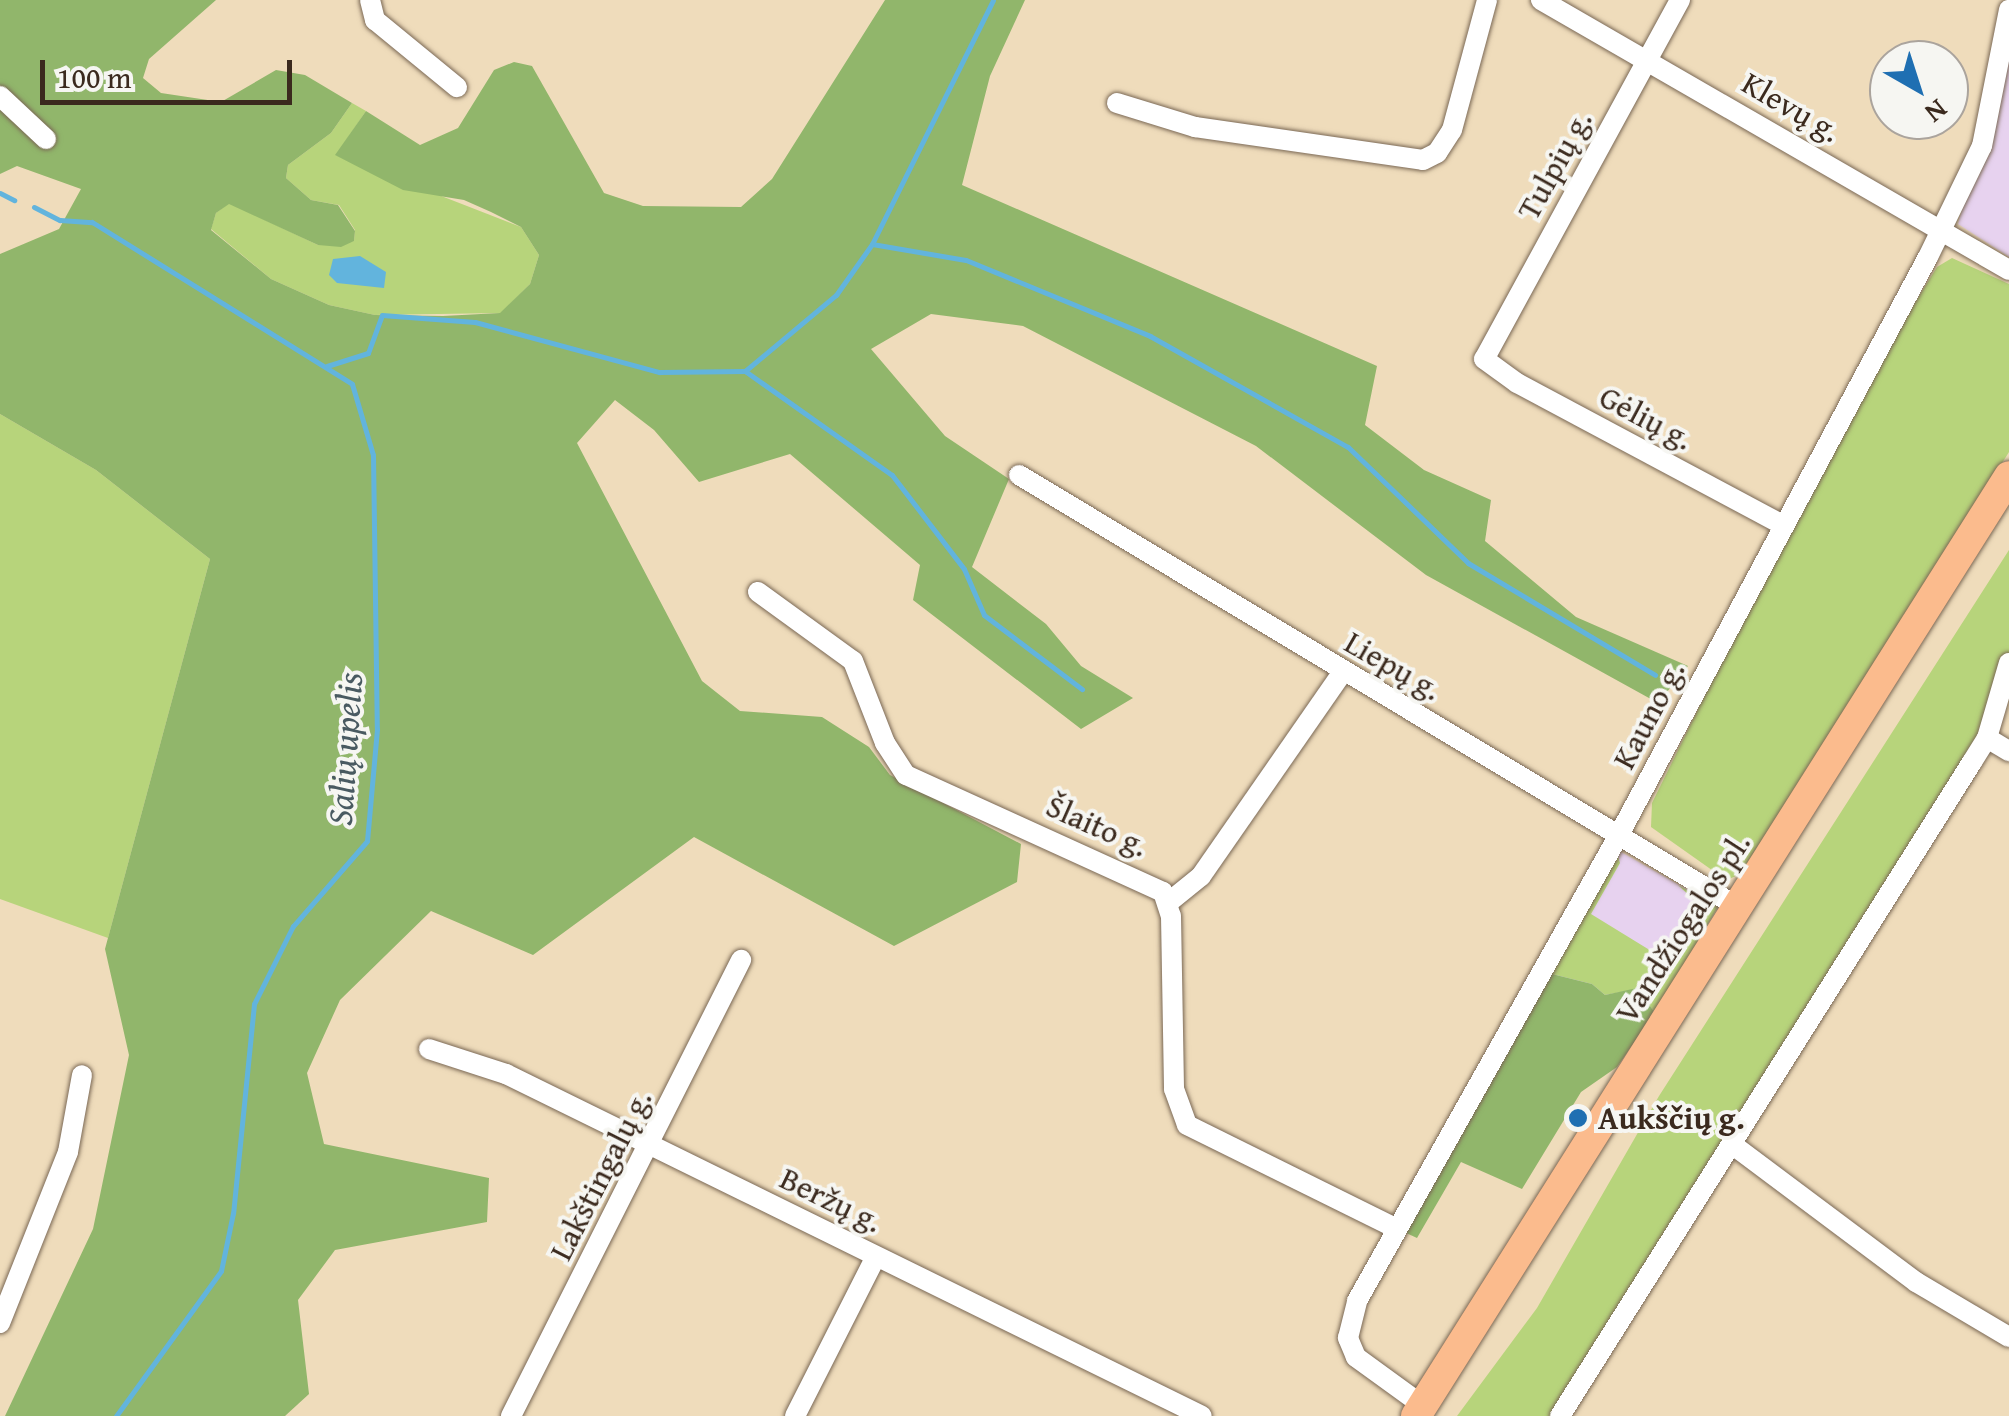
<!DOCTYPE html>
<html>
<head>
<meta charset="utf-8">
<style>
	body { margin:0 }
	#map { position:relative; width:2009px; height:1416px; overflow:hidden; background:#efdcbb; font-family:"Gentium Book Plus",serif }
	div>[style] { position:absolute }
	.built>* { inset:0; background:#e7d2ef }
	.green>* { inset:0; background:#b7d47b }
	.forest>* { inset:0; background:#91b66b }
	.water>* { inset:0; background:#62b4dd }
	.stream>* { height:5px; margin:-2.5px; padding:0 2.5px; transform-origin:2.5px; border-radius:2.5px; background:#62b4dd }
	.roads { filter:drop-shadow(0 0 2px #7a6855) drop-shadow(0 0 2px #7a6855) }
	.minor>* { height:20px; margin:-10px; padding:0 10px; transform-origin:10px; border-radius:10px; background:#fff }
	.primary>* { height:30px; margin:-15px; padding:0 15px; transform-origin:15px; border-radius:15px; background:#fbbb8d }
	.dots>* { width:28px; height:28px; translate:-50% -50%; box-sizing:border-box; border:5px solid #f6f6f2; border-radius:50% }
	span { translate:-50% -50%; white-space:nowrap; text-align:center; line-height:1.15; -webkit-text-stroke:8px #f6f6f2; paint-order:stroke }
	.street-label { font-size:32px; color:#3b2a1e }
	.poi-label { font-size:32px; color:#3b2a1e; font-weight:700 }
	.left { translate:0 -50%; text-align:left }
	.water-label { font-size:35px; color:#495a61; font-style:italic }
	.north { position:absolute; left:1869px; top:40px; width:100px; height:100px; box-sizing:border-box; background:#f6f6f2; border:2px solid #aba49d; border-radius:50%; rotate:141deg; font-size:28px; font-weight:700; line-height:40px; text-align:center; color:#3b2a1e }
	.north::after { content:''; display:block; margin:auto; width:35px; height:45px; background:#1f6fb2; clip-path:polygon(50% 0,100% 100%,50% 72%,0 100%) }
	.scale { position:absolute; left:40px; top:60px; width:252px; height:45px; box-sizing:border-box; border:5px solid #3b2a1e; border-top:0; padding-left:12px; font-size:30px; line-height:35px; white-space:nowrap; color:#3b2a1e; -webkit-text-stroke:8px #f6f6f2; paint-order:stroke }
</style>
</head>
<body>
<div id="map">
	<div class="built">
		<div style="clip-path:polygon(2009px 37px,2009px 257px,1958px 224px)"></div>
		<div style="clip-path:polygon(1609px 845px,1718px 907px,1655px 1013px,1553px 978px)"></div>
	</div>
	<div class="green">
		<div style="clip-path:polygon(352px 103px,366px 111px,336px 155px,521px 227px,539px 255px,530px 284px,501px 313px,375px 315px,329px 305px,271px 279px,211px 229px,216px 213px,229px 203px,318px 245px,354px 241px,355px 230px,339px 205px,311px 200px,286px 178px,288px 165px,331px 133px)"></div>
		<div style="clip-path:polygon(1952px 258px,2009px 284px,2009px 452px,1744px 873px,1726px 880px,1651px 827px,1652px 803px,1766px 571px,1916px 301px,1937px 267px)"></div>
		<div style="clip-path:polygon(0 414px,96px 470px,210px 559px,108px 938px,0 899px)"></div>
		<div style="clip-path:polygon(2009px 550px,2009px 663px,1987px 738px,1560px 1416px,1457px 1416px,1537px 1308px,1659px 1096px)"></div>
		<div style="clip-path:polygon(1616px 850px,1620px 863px,1591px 914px,1661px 957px,1696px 902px,1678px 885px,1718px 907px,1655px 1013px,1637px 989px,1605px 995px,1592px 984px,1540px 971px)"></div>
	</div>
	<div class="forest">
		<div style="clip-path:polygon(0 0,216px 0,149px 59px,143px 78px,161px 93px,221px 102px,276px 70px,305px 75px,352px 103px,331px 133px,288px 165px,286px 178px,311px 200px,338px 205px,355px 231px,354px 241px,341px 247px,318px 245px,229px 204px,216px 213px,211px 230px,271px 279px,329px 305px,375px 315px,443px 316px,500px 313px,530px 284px,539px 255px,521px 227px,491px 212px,464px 200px,403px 190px,335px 155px,366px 111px,420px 145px,458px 128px,494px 70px,514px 62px,532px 66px,604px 193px,643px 206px,741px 207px,772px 179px,885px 0,1025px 0,990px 76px,962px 185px,1377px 366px,1365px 425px,1424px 470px,1491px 500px,1485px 541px,1576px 617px,1688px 666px,1658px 703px,1426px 575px,1256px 446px,1023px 326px,931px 314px,871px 349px,945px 436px,1009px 479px,972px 567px,1046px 624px,1081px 666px,1133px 698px,1081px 729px,913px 600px,920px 565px,790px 454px,699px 482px,654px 430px,615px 400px,577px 443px,702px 681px,740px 711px,822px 717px,869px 747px,890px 775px,1021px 844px,1017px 882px,894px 946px,694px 837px,533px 955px,431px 911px,340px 1000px,307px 1073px,324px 1144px,489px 1178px,487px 1222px,335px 1250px,298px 1300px,309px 1394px,285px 1416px,5px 1416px,93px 1229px,129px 1055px,105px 949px,210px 559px,96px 470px,0 414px,0 254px,59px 229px,81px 189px,17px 166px,0 174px)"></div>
		<div style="clip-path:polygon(1540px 971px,1592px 984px,1605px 995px,1637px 988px,1655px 1013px,1617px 1067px,1581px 1092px,1522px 1189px,1461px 1162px,1417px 1238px,1404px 1232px)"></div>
	</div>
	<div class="water">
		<div style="clip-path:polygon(360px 256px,386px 272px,384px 288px,337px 283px,329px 275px,333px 259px)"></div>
	</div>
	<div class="stream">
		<div style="left:0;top:193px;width:16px;rotate:27deg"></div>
		<div style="left:34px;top:207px;width:29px;rotate:27deg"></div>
		<div style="left:60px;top:220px;width:32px;rotate:4deg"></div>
		<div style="left:92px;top:222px;width:306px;rotate:31.9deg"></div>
		<div style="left:352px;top:384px;width:74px;rotate:73.5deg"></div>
		<div style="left:373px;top:455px;width:274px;rotate:89.2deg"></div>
		<div style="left:377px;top:729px;width:112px;rotate:95.1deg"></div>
		<div style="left:367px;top:841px;width:113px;rotate:131deg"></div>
		<div style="left:293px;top:926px;width:87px;rotate:116.6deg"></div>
		<div style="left:254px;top:1004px;width:210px;rotate:95.7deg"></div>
		<div style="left:233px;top:1213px;width:59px;rotate:101.7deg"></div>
		<div style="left:221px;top:1271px;width:179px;rotate:125.9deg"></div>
		<div style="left:872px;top:244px;width:95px;rotate:9.7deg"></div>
		<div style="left:966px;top:260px;width:199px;rotate:22.4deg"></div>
		<div style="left:1150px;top:336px;width:227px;rotate:29.3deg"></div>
		<div style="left:1348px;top:447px;width:167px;rotate:44deg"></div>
		<div style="left:1468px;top:563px;width:218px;rotate:30.9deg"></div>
		<div style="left:327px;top:366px;width:43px;rotate:-17.6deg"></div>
		<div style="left:368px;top:353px;width:40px;rotate:-69.8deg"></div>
		<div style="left:382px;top:315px;width:93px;rotate:4.3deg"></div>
		<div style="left:475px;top:322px;width:191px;rotate:15.2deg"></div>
		<div style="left:659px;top:372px;width:86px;rotate:-0.7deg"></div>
		<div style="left:745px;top:371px;width:119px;rotate:-39.9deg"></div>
		<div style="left:836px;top:295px;width:62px;rotate:-54.8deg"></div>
		<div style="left:872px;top:244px;width:272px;rotate:-63.6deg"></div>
		<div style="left:745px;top:371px;width:180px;rotate:35.3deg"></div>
		<div style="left:892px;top:475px;width:118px;rotate:52.5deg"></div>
		<div style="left:964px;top:569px;width:50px;rotate:66.5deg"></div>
		<div style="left:984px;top:615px;width:123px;rotate:37.1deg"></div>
	</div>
	<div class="roads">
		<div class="minor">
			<div style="left:370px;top:0;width:21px;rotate:76deg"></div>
			<div style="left:375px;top:20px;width:106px;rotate:39.3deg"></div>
			<div style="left:1541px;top:0;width:540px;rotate:29.98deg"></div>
			<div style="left:1680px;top:0;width:409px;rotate:118.6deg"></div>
			<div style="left:1484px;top:359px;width:41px;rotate:36deg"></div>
			<div style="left:1517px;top:383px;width:302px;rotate:28.1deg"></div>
			<div style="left:0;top:96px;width:63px;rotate:43.1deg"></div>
			<div style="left:1117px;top:103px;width:82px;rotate:17.1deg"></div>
			<div style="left:1195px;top:127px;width:230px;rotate:8.2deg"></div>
			<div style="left:1423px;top:160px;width:16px;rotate:-27deg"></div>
			<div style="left:1437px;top:153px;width:27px;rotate:-57deg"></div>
			<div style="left:1452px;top:130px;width:135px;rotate:-74.9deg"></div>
			<div style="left:1019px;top:475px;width:839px;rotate:31deg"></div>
			<div style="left:758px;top:592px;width:117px;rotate:36deg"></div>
			<div style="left:853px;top:661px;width:88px;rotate:68.7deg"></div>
			<div style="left:885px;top:743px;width:38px;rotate:57deg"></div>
			<div style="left:906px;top:775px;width:282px;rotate:24.5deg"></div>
			<div style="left:1163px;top:892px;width:25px;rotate:72deg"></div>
			<div style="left:1171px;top:916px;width:173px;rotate:89deg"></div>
			<div style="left:1174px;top:1089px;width:38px;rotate:70deg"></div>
			<div style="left:1187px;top:1125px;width:234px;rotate:26.3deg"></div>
			<div style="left:1987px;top:738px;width:26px;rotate:31deg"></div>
			<div style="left:1169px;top:902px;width:41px;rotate:-39.1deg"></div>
			<div style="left:1201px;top:876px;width:249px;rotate:-55.2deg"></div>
			<div style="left:429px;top:1049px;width:81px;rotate:18deg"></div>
			<div style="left:506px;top:1074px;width:775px;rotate:26.17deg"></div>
			<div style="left:1733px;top:1145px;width:229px;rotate:36.8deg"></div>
			<div style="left:1916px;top:1282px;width:108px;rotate:30.6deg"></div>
			<div style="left:0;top:1323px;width:184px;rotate:-68.3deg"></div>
			<div style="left:68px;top:1152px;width:78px;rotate:-79.7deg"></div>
			<div style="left:1422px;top:1405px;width:82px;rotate:-144deg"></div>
			<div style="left:1356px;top:1357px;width:21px;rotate:-113deg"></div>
			<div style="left:1348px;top:1338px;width:38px;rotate:-76deg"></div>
			<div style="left:1357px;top:1301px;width:537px;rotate:-60.67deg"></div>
			<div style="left:1620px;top:833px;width:653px;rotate:-61.87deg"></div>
			<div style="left:1928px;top:257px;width:123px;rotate:-64.1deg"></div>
			<div style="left:1982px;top:146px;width:139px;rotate:-78.8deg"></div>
			<div style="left:511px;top:1416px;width:511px;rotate:-63.23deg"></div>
			<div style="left:795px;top:1416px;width:179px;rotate:-63.1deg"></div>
			<div style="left:1560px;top:1416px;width:773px;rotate:-57.79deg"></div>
			<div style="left:1972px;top:762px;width:28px;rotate:-58deg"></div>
			<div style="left:1987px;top:738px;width:78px;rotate:-73.7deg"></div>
		</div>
		<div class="primary">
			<div style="left:1416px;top:1416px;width:1111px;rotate:-57.75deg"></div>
		</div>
	</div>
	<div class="dots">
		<div style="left:1578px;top:1118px;background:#1f6fb2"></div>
	</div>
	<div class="street-label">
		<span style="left:1791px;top:107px;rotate:30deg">Klevų g.</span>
		<span style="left:1555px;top:165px;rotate:-61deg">Tulpių g.</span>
		<span style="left:1646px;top:418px;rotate:28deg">Gėlių g.</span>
		<span style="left:1393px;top:666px;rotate:30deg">Liepų g.</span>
		<span style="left:1649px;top:715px;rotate:-62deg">Kauno g.</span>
		<span style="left:1097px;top:826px;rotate:24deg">Šlaito g.</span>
		<span style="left:1683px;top:928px;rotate:-57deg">Vandžiogalos pl.</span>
		<span style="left:601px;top:1175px;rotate:-63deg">Lakštingalų g.</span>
		<span style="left:831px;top:1200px;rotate:26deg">Beržų g.</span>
	</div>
	<div class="poi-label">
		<span class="left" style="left:1598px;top:1118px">Aukščių g.</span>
	</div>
	<div class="water-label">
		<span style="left:345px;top:749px;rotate:-86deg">Salių upelis</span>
	</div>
	<div class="north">N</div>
	<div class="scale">100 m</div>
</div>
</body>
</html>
